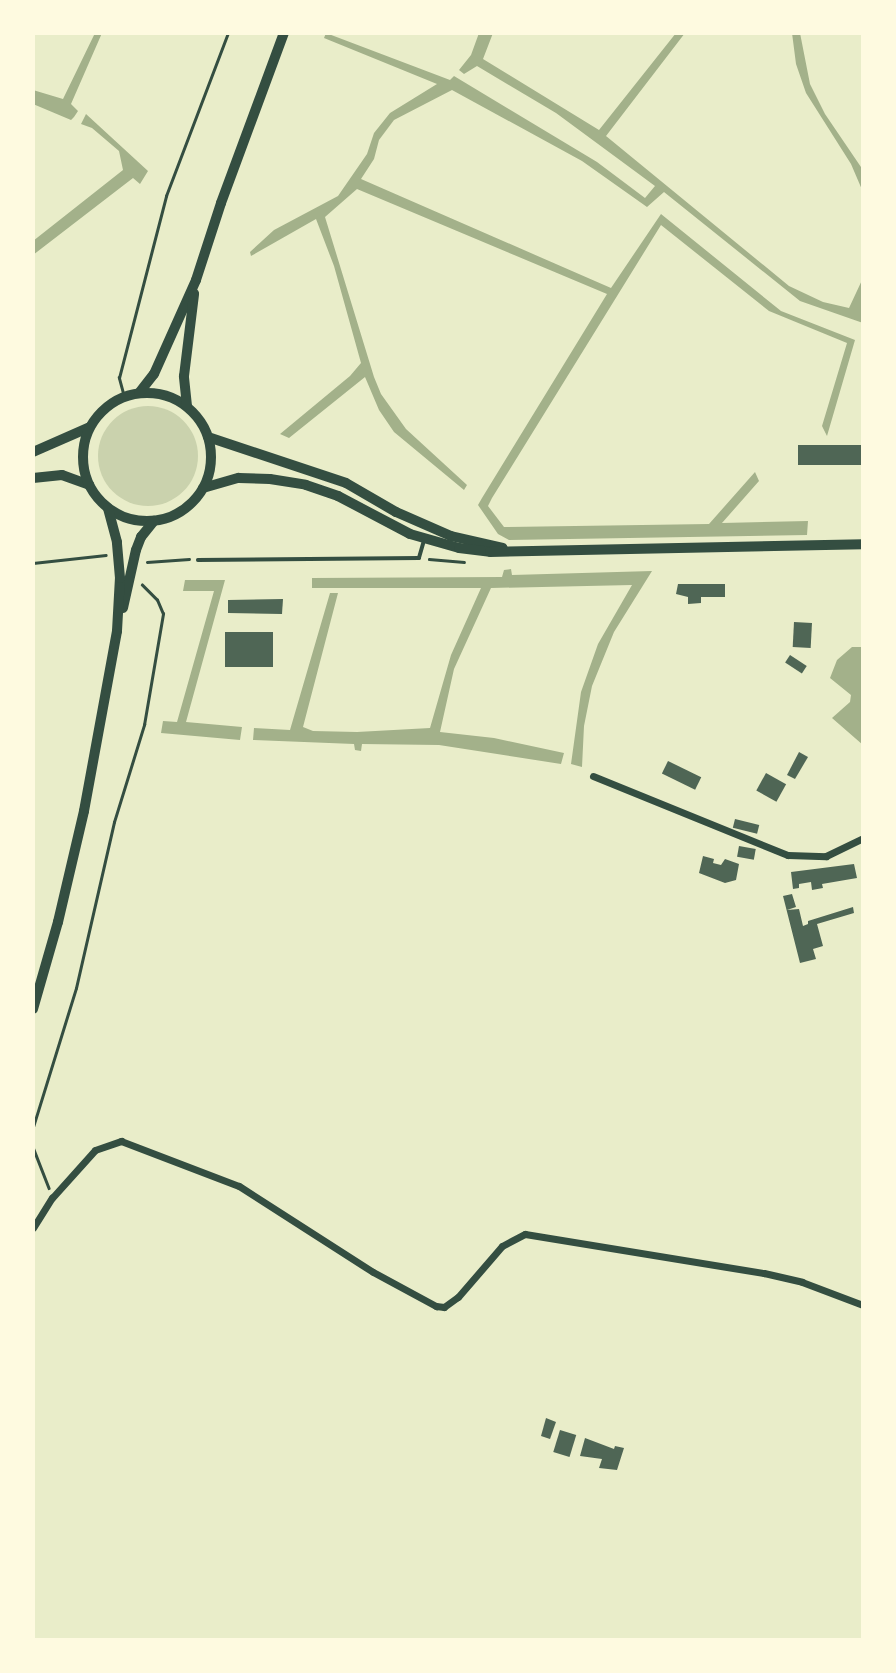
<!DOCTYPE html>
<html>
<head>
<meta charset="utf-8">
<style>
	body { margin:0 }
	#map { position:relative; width:896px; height:1673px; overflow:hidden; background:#e9edc9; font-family:Roboto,sans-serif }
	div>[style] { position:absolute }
	.green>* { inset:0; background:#cad2ad }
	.round { border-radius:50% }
	.water>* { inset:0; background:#a3b18a }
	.building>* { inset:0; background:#4f6655; transform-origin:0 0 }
	.path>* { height:2.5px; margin:-1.25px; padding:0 1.25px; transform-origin:1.25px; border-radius:1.25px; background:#344e41 }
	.service>* { height:3.5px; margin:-1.75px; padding:0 1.75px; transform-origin:1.75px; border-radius:1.75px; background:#344e41 }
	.minor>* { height:7px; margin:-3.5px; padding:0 3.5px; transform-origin:3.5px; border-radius:3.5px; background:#344e41 }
	.secondary>* { height:10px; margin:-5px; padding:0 5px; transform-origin:5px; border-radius:5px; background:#344e41 }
	.primary>* { height:10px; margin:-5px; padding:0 5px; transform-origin:5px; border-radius:5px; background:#344e41 }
	.primary>.ring { margin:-5px; padding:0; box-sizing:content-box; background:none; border:10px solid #344e41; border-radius:50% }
	span { translate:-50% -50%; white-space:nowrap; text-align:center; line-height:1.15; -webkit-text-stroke:7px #fefae0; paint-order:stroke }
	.frame { position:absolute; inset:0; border:35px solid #fefae0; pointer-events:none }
</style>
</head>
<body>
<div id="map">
	<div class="green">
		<div class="round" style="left:98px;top:406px;width:100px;height:100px"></div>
	</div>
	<div class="water">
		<div style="clip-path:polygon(95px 33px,102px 33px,71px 104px,78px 111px,74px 117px,71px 120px,33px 104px,33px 90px,63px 99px)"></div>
		<div style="clip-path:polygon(326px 33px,450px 80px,454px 76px,597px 162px,645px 198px,655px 186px,556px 113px,477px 66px,464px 74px,459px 70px,471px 55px,479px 33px,493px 33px,483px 59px,599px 130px,676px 33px,685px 33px,606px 136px,789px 286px,823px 302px,849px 308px,863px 278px,863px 323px,800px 301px,664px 192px,647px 207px,582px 161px,452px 90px,394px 120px,379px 140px,374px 159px,361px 179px,611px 288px,661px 214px,781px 311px,855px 340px,827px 436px,822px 426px,847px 343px,769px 311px,661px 225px,492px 498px,488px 506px,504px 527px,709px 524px,755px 472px,759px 481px,722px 523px,808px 521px,807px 535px,509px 540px,498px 534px,478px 505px,482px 498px,607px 294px,357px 189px,325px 217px,374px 377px,381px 394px,406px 429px,467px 485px,464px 490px,394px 432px,379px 410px,365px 377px,289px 438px,280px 434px,350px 376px,361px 363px,334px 266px,316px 219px,251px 256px,250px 252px,274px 230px,338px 196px,367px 154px,374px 133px,390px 113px,437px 84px,324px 38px)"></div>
		<div style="clip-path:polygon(792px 33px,800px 33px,810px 84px,825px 114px,863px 170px,863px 192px,851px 164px,806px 93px,796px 64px)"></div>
		<div style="clip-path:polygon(86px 114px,148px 171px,140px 184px,133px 178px,33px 255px,33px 241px,123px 170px,119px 151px,92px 128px,81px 124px)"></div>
		<div style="clip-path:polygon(511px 569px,512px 575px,652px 571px,614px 632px,592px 686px,584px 726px,582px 767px,571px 764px,581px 692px,598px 644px,632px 585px,491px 588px,454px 669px,440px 732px,494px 738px,564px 753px,561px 764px,439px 745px,362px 744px,361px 751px,355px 750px,354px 744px,253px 740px,254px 728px,290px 730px,330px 593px,338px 593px,303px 727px,313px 731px,357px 732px,430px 728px,451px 655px,481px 588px,312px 588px,312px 578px,502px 577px,504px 570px)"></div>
		<div style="clip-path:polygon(185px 580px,225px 580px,186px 722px,242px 727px,240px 740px,161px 733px,163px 721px,177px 722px,214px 591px,183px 591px)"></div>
		<div style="clip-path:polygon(852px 647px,863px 647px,863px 745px,832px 718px,850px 702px,851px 695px,830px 678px,837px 660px)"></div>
	</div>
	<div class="building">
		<div style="left:863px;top:445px;width:20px;height:65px;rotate:90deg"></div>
		<div style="clip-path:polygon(678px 584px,725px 584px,725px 597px,701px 597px,701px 603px,688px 604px,688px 597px,676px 594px)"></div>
		<div style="clip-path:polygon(283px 599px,282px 614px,228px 613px,228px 600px)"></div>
		<div style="left:794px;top:622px;width:18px;height:25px;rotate:3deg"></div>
		<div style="left:225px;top:632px;width:48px;height:35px"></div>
		<div style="left:790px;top:655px;width:20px;height:9px;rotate:33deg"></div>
		<div style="clip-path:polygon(799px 752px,808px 757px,795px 779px,787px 775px)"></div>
		<div style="left:668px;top:761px;width:37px;height:14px;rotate:26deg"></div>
		<div style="left:766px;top:773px;width:23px;height:20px;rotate:29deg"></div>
		<div style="left:735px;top:819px;width:25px;height:9px;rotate:14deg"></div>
		<div style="left:739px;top:846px;width:17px;height:11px;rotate:10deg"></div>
		<div style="clip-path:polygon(703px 856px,714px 859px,713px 863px,721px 865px,725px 859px,739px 864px,736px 880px,725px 883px,699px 873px)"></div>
		<div style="clip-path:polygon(854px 864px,857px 878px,822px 884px,823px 888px,812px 890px,811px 882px,799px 884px,799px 888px,793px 889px,791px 872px)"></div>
		<div style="clip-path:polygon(792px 894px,796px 907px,787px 910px,799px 909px,803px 926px,808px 924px,808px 921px,853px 907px,854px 913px,817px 924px,823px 946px,813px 949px,816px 959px,800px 963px,783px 896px)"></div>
		<div style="clip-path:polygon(546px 1418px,556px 1422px,550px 1439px,541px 1436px)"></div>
		<div style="left:560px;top:1430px;width:17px;height:23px;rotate:17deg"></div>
		<div style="clip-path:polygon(585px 1438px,614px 1449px,615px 1446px,624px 1448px,617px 1470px,599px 1468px,602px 1459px,580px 1456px)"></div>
	</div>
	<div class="path">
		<div style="left:124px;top:397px;width:20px;rotate:-105deg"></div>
		<div style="left:119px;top:378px;width:188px;rotate:-75.5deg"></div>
		<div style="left:166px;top:196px;width:174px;rotate:-69.2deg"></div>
		<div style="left:429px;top:559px;width:35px;rotate:5deg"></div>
		<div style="left:147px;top:562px;width:42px;rotate:-4.1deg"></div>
		<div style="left:33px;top:563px;width:73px;rotate:-6.3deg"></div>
		<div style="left:33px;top:1127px;width:145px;rotate:-72.8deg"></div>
		<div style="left:76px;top:988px;width:170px;rotate:-77.1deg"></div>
		<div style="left:114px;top:822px;width:102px;rotate:-72.8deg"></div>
		<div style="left:144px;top:725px;width:113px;rotate:-80.3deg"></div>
		<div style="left:163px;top:614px;width:15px;rotate:-113deg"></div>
		<div style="left:157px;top:600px;width:21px;rotate:-135deg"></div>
		<div style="left:33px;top:1147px;width:44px;rotate:68.7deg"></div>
	</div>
	<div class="service">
		<div style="left:198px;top:560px;width:221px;rotate:-0.5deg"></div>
		<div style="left:419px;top:558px;width:18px;rotate:-74deg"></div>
	</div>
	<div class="minor">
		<div style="left:593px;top:776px;width:210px;rotate:22.1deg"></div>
		<div style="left:788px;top:855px;width:38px;rotate:2deg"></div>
		<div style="left:826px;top:856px;width:41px;rotate:-25.9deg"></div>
		<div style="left:33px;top:1228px;width:36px;rotate:-58deg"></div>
		<div style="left:52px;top:1198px;width:64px;rotate:-48.1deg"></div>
		<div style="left:95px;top:1150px;width:28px;rotate:-19deg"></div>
		<div style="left:121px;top:1141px;width:126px;rotate:20.9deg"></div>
		<div style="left:239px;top:1186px;width:159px;rotate:32.7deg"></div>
		<div style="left:373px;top:1272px;width:72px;rotate:28.4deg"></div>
		<div style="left:436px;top:1306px;width:8px;rotate:7deg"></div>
		<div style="left:444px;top:1307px;width:17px;rotate:-36deg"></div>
		<div style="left:458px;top:1297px;width:67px;rotate:-49.2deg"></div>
		<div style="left:502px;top:1246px;width:26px;rotate:-28deg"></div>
		<div style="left:525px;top:1234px;width:242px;rotate:9.3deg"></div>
		<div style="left:764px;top:1273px;width:39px;rotate:13deg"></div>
		<div style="left:802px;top:1282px;width:65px;rotate:20.7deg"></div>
	</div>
	<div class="secondary">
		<div style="left:208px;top:437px;width:145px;rotate:18.4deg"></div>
		<div style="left:346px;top:483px;width:58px;rotate:30.1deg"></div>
		<div style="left:396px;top:512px;width:60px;rotate:23.6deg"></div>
		<div style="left:451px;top:536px;width:53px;rotate:13deg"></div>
		<div style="left:33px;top:452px;width:62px;rotate:-23.7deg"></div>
		<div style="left:33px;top:478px;width:29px;rotate:-6deg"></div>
		<div style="left:62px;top:475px;width:29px;rotate:20deg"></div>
		<div style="left:203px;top:488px;width:37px;rotate:-16deg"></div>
		<div style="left:239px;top:478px;width:31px;rotate:2deg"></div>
		<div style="left:270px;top:479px;width:36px;rotate:9deg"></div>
		<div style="left:306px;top:485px;width:34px;rotate:19deg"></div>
		<div style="left:338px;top:496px;width:81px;rotate:27.8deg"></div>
		<div style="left:410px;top:534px;width:51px;rotate:15.9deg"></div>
		<div style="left:459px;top:548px;width:31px;rotate:7deg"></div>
		<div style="left:490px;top:552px;width:373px;rotate:-1.2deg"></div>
	</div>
	<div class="primary">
		<div class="ring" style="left:83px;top:393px;width:118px;height:118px"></div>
		<div style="left:139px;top:393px;width:24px;rotate:-52deg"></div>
		<div style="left:154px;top:374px;width:103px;rotate:-65.9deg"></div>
		<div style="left:196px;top:280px;width:81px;rotate:-72deg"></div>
		<div style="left:221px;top:203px;width:181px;rotate:-69.7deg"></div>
		<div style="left:187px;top:406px;width:30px;rotate:-96deg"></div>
		<div style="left:184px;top:376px;width:83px;rotate:-83deg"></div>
		<div style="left:123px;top:608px;width:59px;rotate:-77.4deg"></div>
		<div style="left:136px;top:550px;width:14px;rotate:-69deg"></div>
		<div style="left:141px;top:537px;width:21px;rotate:-51deg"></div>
		<div style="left:33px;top:1009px;width:91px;rotate:-74deg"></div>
		<div style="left:58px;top:922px;width:114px;rotate:-76.8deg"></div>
		<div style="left:84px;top:811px;width:183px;rotate:-79.6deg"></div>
		<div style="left:117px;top:631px;width:53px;rotate:-86.8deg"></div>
		<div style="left:120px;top:578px;width:36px;rotate:-95deg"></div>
		<div style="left:117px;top:542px;width:35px;rotate:-105deg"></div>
	</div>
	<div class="frame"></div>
</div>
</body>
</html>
